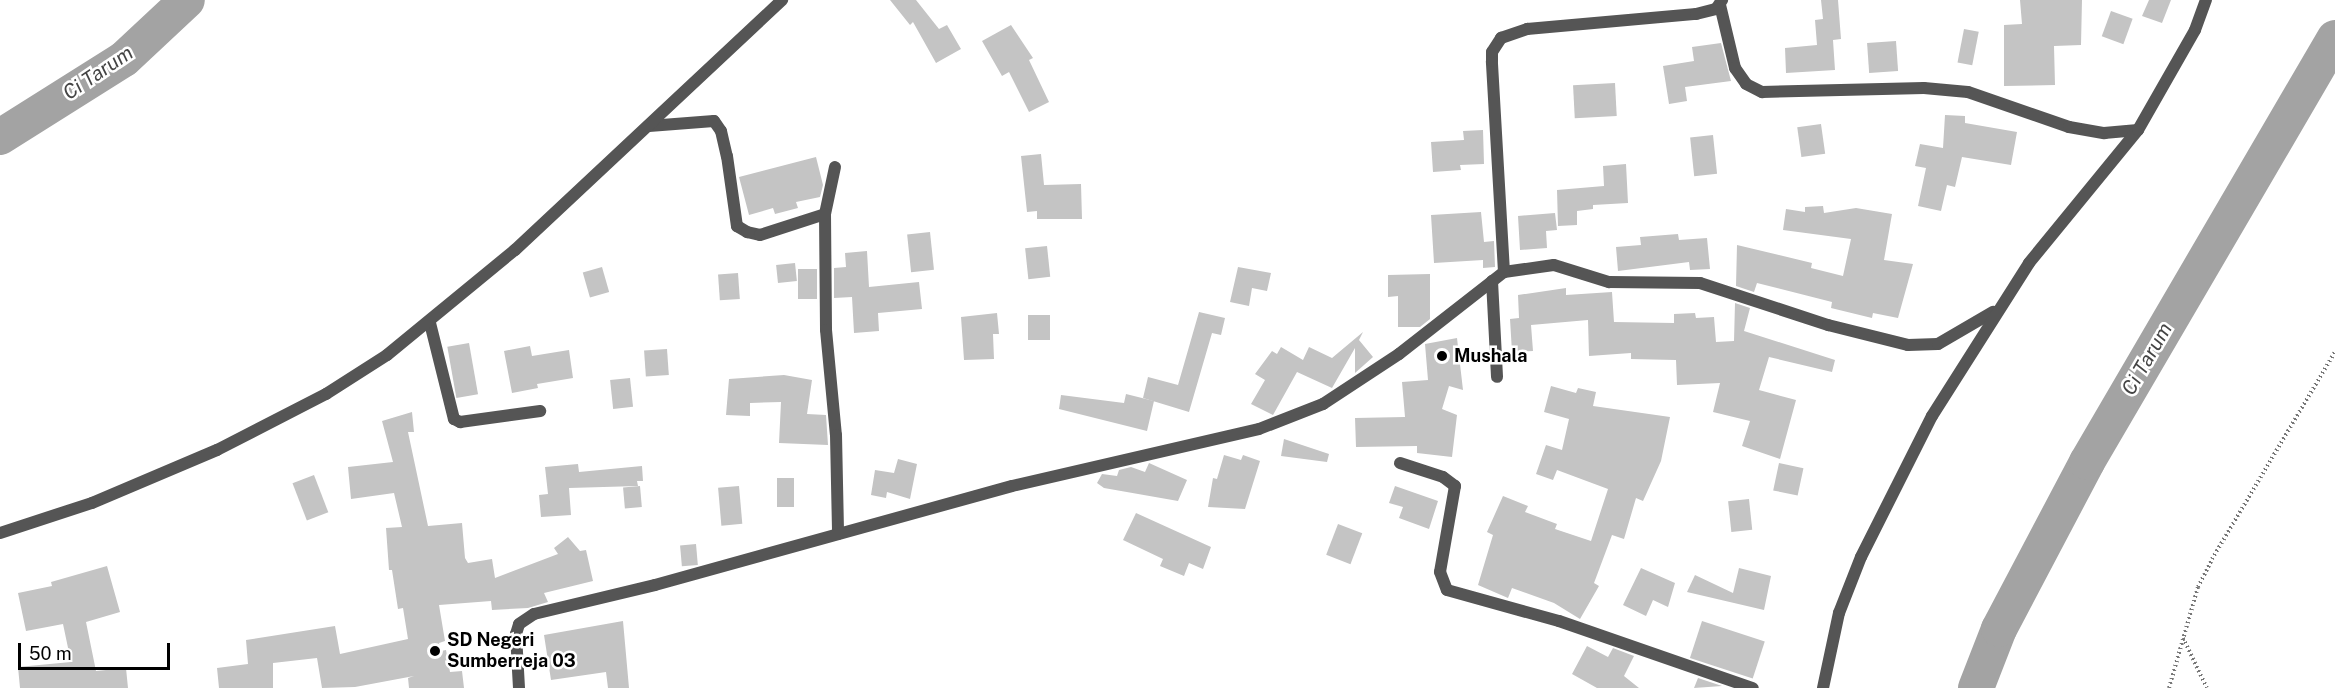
<!DOCTYPE html>
<html>
<head>
<meta charset="utf-8">
<style>
	body { margin:0 }
	#map { position:relative; width:2335px; height:688px; overflow:hidden; background:#fff; font-family:"Public Sans",sans-serif }
	div>[style] { position:absolute }
	.river>* { height:36px; margin:-18px; padding:0 18px; transform-origin:18px; border-radius:18px; background:#a3a3a3 }
	.building>* { inset:0; background:#c4c4c4; transform-origin:0 0 }
	.path>* { height:4px; margin-top:-2px; transform-origin:0; background:repeating-linear-gradient(90deg,#777 0 1.5px,transparent 0 4.5px) }
	.street>* { height:12px; margin:-6px; padding:0 6px; transform-origin:6px; border-radius:6px; background:#555 }
	.dots>* { width:16px; height:16px; translate:-50% -50%; box-sizing:border-box; border:3px solid #fff; border-radius:50% }
	span { translate:-50% -50%; white-space:nowrap; text-align:center; line-height:1.15; -webkit-text-stroke:5px #fff; paint-order:stroke }
	.poi-label { font-size:18px; color:#000; font-weight:700 }
	.left { translate:0 -50%; text-align:left }
	.water-label { font-size:20px; color:#444; font-style:italic }
	.scale { position:absolute; left:18px; top:643px; width:152px; height:27px; box-sizing:border-box; border:3px solid #000; border-top:0; padding-left:8px; font-size:18px; line-height:21px; white-space:nowrap; color:#000; -webkit-text-stroke:4px #fff; paint-order:stroke }
</style>
</head>
<body>
<div id="map">
	<div class="river">
		<div style="left:0;top:137px;width:146px;rotate:-32.2deg"></div>
		<div style="left:124px;top:59px;width:86px;rotate:-43.1deg"></div>
		<div style="left:1976px;top:688px;width:63px;rotate:-68.7deg"></div>
		<div style="left:1999px;top:629px;width:189px;rotate:-62.2deg"></div>
		<div style="left:2087px;top:462px;width:491px;rotate:-59.7deg"></div>
	</div>
	<div class="building">
		<div style="clip-path:polygon(890px 0,916px 0,939px 29px,947px 25px,961px 49px,936px 63px,913px 22px,910px 25px)"></div>
		<div style="clip-path:polygon(1821px 0,1838px 0,1841px 39px,1833px 40px,1835px 70px,1786px 73px,1785px 48px,1817px 45px,1815px 20px,1823px 19px)"></div>
		<div style="clip-path:polygon(2020px 0,2082px 0,2081px 45px,2054px 46px,2055px 85px,2004px 86px,2004px 25px,2022px 24px)"></div>
		<div style="clip-path:polygon(2149px 0,2171px 0,2162px 23px,2142px 16px)"></div>
		<div style="left:2111px;top:11px;width:23px;height:27px;rotate:20deg"></div>
		<div style="clip-path:polygon(1011px 25px,1033px 58px,1029px 60px,1049px 102px,1029px 112px,1009px 72px,1002px 76px,982px 41px)"></div>
		<div style="left:1964px;top:29px;width:15px;height:34px;rotate:11deg"></div>
		<div style="left:1896px;top:41px;width:30px;height:29px;rotate:86deg"></div>
		<div style="clip-path:polygon(1721px 43px,1731px 81px,1685px 87px,1687px 101px,1669px 104px,1663px 66px,1694px 61px,1692px 47px)"></div>
		<div style="left:1615px;top:83px;width:33px;height:42px;rotate:87deg"></div>
		<div style="clip-path:polygon(1945px 115px,1965px 116px,1965px 123px,2017px 132px,2011px 165px,1962px 157px,1955px 187px,1947px 185px,1941px 211px,1918px 206px,1926px 168px,1915px 166px,1920px 144px,1943px 148px)"></div>
		<div style="left:1821px;top:124px;width:30px;height:24px;rotate:82deg"></div>
		<div style="clip-path:polygon(1483px 130px,1484px 164px,1460px 165px,1461px 170px,1433px 172px,1431px 142px,1464px 140px,1463px 131px)"></div>
		<div style="left:1713px;top:135px;width:39px;height:23px;rotate:84deg"></div>
		<div style="clip-path:polygon(1041px 154px,1044px 185px,1081px 184px,1082px 219px,1037px 219px,1037px 211px,1027px 212px,1021px 156px)"></div>
		<div style="clip-path:polygon(816px 157px,823px 185px,820px 197px,796px 202px,798px 208px,775px 214px,773px 208px,749px 215px,739px 177px)"></div>
		<div style="clip-path:polygon(1626px 164px,1628px 203px,1593px 205px,1593px 209px,1577px 211px,1577px 225px,1558px 226px,1557px 190px,1604px 186px,1603px 166px)"></div>
		<div style="clip-path:polygon(1823px 206px,1824px 213px,1856px 208px,1892px 214px,1884px 260px,1913px 264px,1898px 318px,1873px 313px,1872px 318px,1831px 308px,1832px 302px,1757px 283px,1754px 292px,1736px 286px,1737px 245px,1812px 263px,1811px 268px,1843px 276px,1851px 239px,1783px 230px,1786px 209px,1805px 212px,1805px 207px)"></div>
		<div style="clip-path:polygon(1481px 212px,1484px 242px,1494px 241px,1495px 267px,1483px 268px,1483px 260px,1434px 263px,1431px 215px)"></div>
		<div style="clip-path:polygon(1555px 213px,1557px 230px,1546px 231px,1547px 248px,1520px 250px,1518px 216px)"></div>
		<div style="left:930px;top:232px;width:38px;height:23px;rotate:84deg"></div>
		<div style="clip-path:polygon(1678px 234px,1679px 240px,1707px 238px,1710px 269px,1690px 270px,1689px 262px,1618px 271px,1616px 247px,1641px 245px,1640px 237px)"></div>
		<div style="left:1047px;top:246px;width:31px;height:22px;rotate:84deg"></div>
		<div style="clip-path:polygon(867px 251px,869px 287px,919px 282px,922px 309px,878px 313px,879px 331px,854px 333px,852px 297px,834px 298px,834px 268px,846px 267px,845px 253px)"></div>
		<div style="left:795px;top:263px;width:18px;height:19px;rotate:84deg"></div>
		<div style="left:602px;top:267px;width:26px;height:20px;rotate:74deg"></div>
		<div style="clip-path:polygon(1238px 267px,1271px 273px,1267px 291px,1252px 288px,1249px 306px,1230px 302px)"></div>
		<div style="left:817px;top:269px;width:30px;height:19px;rotate:90deg"></div>
		<div style="left:738px;top:273px;width:26px;height:20px;rotate:86deg"></div>
		<div style="clip-path:polygon(1430px 274px,1430px 319px,1420px 327px,1398px 327px,1398px 296px,1388px 297px,1388px 275px)"></div>
		<div style="clip-path:polygon(1566px 288px,1566px 295px,1612px 292px,1614px 322px,1674px 323px,1674px 314px,1695px 313px,1696px 318px,1714px 317px,1716px 342px,1734px 341px,1735px 303px,1750px 308px,1744px 331px,1835px 360px,1832px 372px,1769px 357px,1759px 390px,1796px 400px,1780px 459px,1742px 446px,1750px 421px,1713px 412px,1720px 383px,1677px 385px,1676px 360px,1631px 359px,1631px 353px,1589px 356px,1588px 320px,1531px 325px,1533px 351px,1512px 352px,1510px 319px,1519px 318px,1518px 295px)"></div>
		<div style="clip-path:polygon(1199px 312px,1225px 318px,1221px 335px,1212px 333px,1189px 412px,1143px 398px,1148px 377px,1178px 385px)"></div>
		<div style="clip-path:polygon(997px 313px,999px 334px,993px 334px,994px 359px,964px 360px,961px 317px)"></div>
		<div style="left:1028px;top:315px;width:22px;height:25px"></div>
		<div style="clip-path:polygon(1363px 332px,1359px 340px,1373px 357px,1355px 373px,1355px 348px,1332px 388px,1297px 372px,1273px 415px,1251px 404px,1265px 380px,1255px 374px,1272px 351px,1277px 354px,1281px 347px,1303px 360px,1309px 347px,1332px 358px)"></div>
		<div style="clip-path:polygon(1457px 338px,1463px 390px,1449px 386px,1442px 409px,1457px 415px,1452px 457px,1417px 453px,1417px 446px,1356px 447px,1355px 418px,1405px 417px,1402px 382px,1428px 380px,1425px 344px)"></div>
		<div style="left:469px;top:343px;width:52px;height:22px;rotate:80deg"></div>
		<div style="clip-path:polygon(530px 346px,532px 356px,569px 350px,573px 378px,537px 384px,538px 388px,512px 393px,504px 351px)"></div>
		<div style="left:667px;top:349px;width:26px;height:23px;rotate:86deg"></div>
		<div style="clip-path:polygon(784px 375px,812px 380px,807px 414px,826px 415px,828px 445px,779px 443px,781px 402px,750px 403px,750px 416px,726px 415px,729px 379px)"></div>
		<div style="left:630px;top:378px;width:29px;height:20px;rotate:84deg"></div>
		<div style="clip-path:polygon(1551px 386px,1576px 393px,1578px 388px,1596px 392px,1593px 406px,1670px 417px,1661px 461px,1643px 501px,1636px 498px,1624px 539px,1612px 535px,1594px 583px,1599px 586px,1580px 619px,1554px 603px,1512px 588px,1508px 598px,1478px 585px,1493px 535px,1487px 532px,1503px 496px,1528px 506px,1525px 512px,1557px 524px,1555px 529px,1591px 541px,1608px 489px,1557px 470px,1553px 480px,1536px 474px,1546px 445px,1562px 450px,1569px 419px,1544px 412px)"></div>
		<div style="clip-path:polygon(1126px 394px,1154px 401px,1147px 431px,1059px 409px,1061px 395px,1124px 403px)"></div>
		<div style="clip-path:polygon(412px 412px,414px 432px,408px 432px,428px 526px,462px 523px,465px 558px,468px 563px,492px 559px,495px 578px,558px 554px,554px 548px,568px 537px,580px 551px,586px 550px,593px 581px,544px 593px,548px 602px,528px 608px,492px 610px,491px 601px,439px 605px,445px 641px,439px 643px,441px 651px,446px 650px,450px 672px,462px 671px,464px 688px,409px 688px,408px 678px,414px 676px,355px 687px,322px 688px,317px 658px,273px 663px,273px 688px,219px 688px,217px 668px,248px 664px,246px 640px,335px 626px,340px 654px,408px 639px,403px 608px,398px 609px,392px 570px,389px 570px,386px 528px,402px 527px,394px 493px,351px 499px,348px 467px,393px 462px,382px 421px)"></div>
		<div style="clip-path:polygon(1284px 439px,1329px 454px,1327px 462px,1281px 456px)"></div>
		<div style="clip-path:polygon(1224px 455px,1241px 460px,1243px 455px,1260px 461px,1245px 509px,1208px 507px,1213px 478px,1217px 479px)"></div>
		<div style="clip-path:polygon(898px 459px,917px 464px,910px 499px,887px 492px,886px 498px,871px 495px,875px 470px,894px 473px)"></div>
		<div style="clip-path:polygon(1149px 463px,1187px 480px,1178px 501px,1104px 488px,1097px 483px,1102px 474px,1117px 476px,1119px 470px,1131px 467px,1145px 472px)"></div>
		<div style="left:1779px;top:463px;width:25px;height:28px;rotate:12deg"></div>
		<div style="clip-path:polygon(578px 464px,579px 472px,642px 466px,643px 481px,637px 481px,638px 486px,569px 488px,571px 515px,541px 517px,539px 495px,548px 494px,545px 467px)"></div>
		<div style="left:314px;top:475px;width:40px;height:23px;rotate:69deg"></div>
		<div style="left:777px;top:478px;width:17px;height:29px"></div>
		<div style="left:640px;top:486px;width:21px;height:17px;rotate:85deg"></div>
		<div style="left:739px;top:486px;width:38px;height:21px;rotate:85deg"></div>
		<div style="clip-path:polygon(1395px 486px,1438px 501px,1429px 529px,1399px 518px,1403px 507px,1389px 503px)"></div>
		<div style="left:1749px;top:499px;width:31px;height:21px;rotate:84deg"></div>
		<div style="clip-path:polygon(1136px 513px,1211px 547px,1203px 569px,1189px 563px,1184px 576px,1160px 566px,1163px 559px,1123px 540px)"></div>
		<div style="left:1338px;top:524px;width:26px;height:33px;rotate:21deg"></div>
		<div style="left:696px;top:544px;width:21px;height:16px;rotate:85deg"></div>
		<div style="clip-path:polygon(107px 566px,120px 612px,86px 622px,96px 671px,126px 668px,128px 688px,20px 688px,18px 667px,71px 662px,63px 624px,26px 631px,18px 593px,52px 586px,51px 582px)"></div>
		<div style="clip-path:polygon(1641px 568px,1675px 583px,1668px 607px,1653px 600px,1646px 616px,1623px 605px)"></div>
		<div style="clip-path:polygon(1739px 568px,1771px 576px,1764px 610px,1687px 592px,1695px 575px,1733px 593px)"></div>
		<div style="clip-path:polygon(623px 621px,629px 688px,608px 688px,606px 672px,551px 680px,544px 635px)"></div>
		<div style="left:1702px;top:621px;width:66px;height:39px;rotate:18deg"></div>
		<div style="clip-path:polygon(1587px 646px,1608px 657px,1613px 648px,1634px 656px,1624px 676px,1639px 688px,1597px 688px,1572px 674px)"></div>
		<div style="clip-path:polygon(1698px 678px,1722px 686px,1694px 688px)"></div>
	</div>
	<div class="path">
		<div style="left:2183px;top:638px;width:55px;rotate:64.4deg"></div>
		<div style="left:2169px;top:688px;width:105px;rotate:-74deg"></div>
		<div style="left:2198px;top:587px;width:31px;rotate:-63deg"></div>
		<div style="left:2212px;top:559px;width:241px;rotate:-59.3deg"></div>
	</div>
	<div class="street">
		<div style="left:1720px;top:5px;width:65px;rotate:76.6deg"></div>
		<div style="left:1735px;top:68px;width:19px;rotate:55deg"></div>
		<div style="left:1746px;top:84px;width:18px;rotate:27deg"></div>
		<div style="left:1762px;top:92px;width:162px;rotate:-1.4deg"></div>
		<div style="left:1924px;top:88px;width:44px;rotate:5.2deg"></div>
		<div style="left:1968px;top:92px;width:107px;rotate:19.1deg"></div>
		<div style="left:2069px;top:127px;width:36px;rotate:10deg"></div>
		<div style="left:2104px;top:133px;width:34px;rotate:-5deg"></div>
		<div style="left:649px;top:126px;width:65px;rotate:-4.4deg"></div>
		<div style="left:714px;top:121px;width:12px;rotate:55deg"></div>
		<div style="left:721px;top:131px;width:26px;rotate:77deg"></div>
		<div style="left:727px;top:156px;width:71px;rotate:81.9deg"></div>
		<div style="left:737px;top:226px;width:12px;rotate:31deg"></div>
		<div style="left:747px;top:232px;width:13px;rotate:13deg"></div>
		<div style="left:760px;top:235px;width:68px;rotate:-17.9deg"></div>
		<div style="left:835px;top:167px;width:48px;rotate:102deg"></div>
		<div style="left:825px;top:214px;width:116px;rotate:89.5deg"></div>
		<div style="left:826px;top:330px;width:105px;rotate:84.6deg"></div>
		<div style="left:836px;top:435px;width:99px;rotate:88.8deg"></div>
		<div style="left:1504px;top:272px;width:50px;rotate:-8deg"></div>
		<div style="left:1554px;top:265px;width:58px;rotate:17.2deg"></div>
		<div style="left:1609px;top:282px;width:91px;rotate:0.6deg"></div>
		<div style="left:1700px;top:283px;width:135px;rotate:18.2deg"></div>
		<div style="left:1828px;top:325px;width:82px;rotate:14deg"></div>
		<div style="left:1908px;top:345px;width:30px;rotate:-2deg"></div>
		<div style="left:1938px;top:344px;width:64px;rotate:-30.2deg"></div>
		<div style="left:1492px;top:281px;width:96px;rotate:87deg"></div>
		<div style="left:430px;top:323px;width:99px;rotate:76deg"></div>
		<div style="left:454px;top:419px;width:7px;rotate:27deg"></div>
		<div style="left:460px;top:422px;width:81px;rotate:-7.8deg"></div>
		<div style="left:1400px;top:463px;width:45px;rotate:18deg"></div>
		<div style="left:1443px;top:477px;width:15px;rotate:37deg"></div>
		<div style="left:1455px;top:486px;width:87px;rotate:99.9deg"></div>
		<div style="left:1440px;top:572px;width:19px;rotate:69deg"></div>
		<div style="left:1447px;top:590px;width:116px;rotate:15.5deg"></div>
		<div style="left:1559px;top:621px;width:205px;rotate:19.1deg"></div>
		<div style="left:0;top:533px;width:97px;rotate:-18.1deg"></div>
		<div style="left:92px;top:503px;width:136px;rotate:-23deg"></div>
		<div style="left:217px;top:450px;width:123px;rotate:-27.2deg"></div>
		<div style="left:326px;top:394px;width:72px;rotate:-32.6deg"></div>
		<div style="left:387px;top:355px;width:166px;rotate:-39.4deg"></div>
		<div style="left:515px;top:250px;width:366px;rotate:-43.1deg"></div>
		<div style="left:519px;top:688px;width:54px;rotate:-93.2deg"></div>
		<div style="left:516px;top:634px;width:10px;rotate:-73deg"></div>
		<div style="left:519px;top:624px;width:18px;rotate:-34deg"></div>
		<div style="left:534px;top:614px;width:124px;rotate:-13.5deg"></div>
		<div style="left:655px;top:585px;width:370px;rotate:-15.5deg"></div>
		<div style="left:1012px;top:486px;width:253px;rotate:-13deg"></div>
		<div style="left:1259px;top:429px;width:69px;rotate:-21.3deg"></div>
		<div style="left:1323px;top:404px;width:91px;rotate:-33.3deg"></div>
		<div style="left:1399px;top:354px;width:133px;rotate:-38deg"></div>
		<div style="left:1504px;top:272px;width:211px;rotate:-93.3deg"></div>
		<div style="left:1492px;top:61px;width:9px;rotate:-90deg"></div>
		<div style="left:1492px;top:52px;width:17px;rotate:-57deg"></div>
		<div style="left:1501px;top:38px;width:28px;rotate:-19deg"></div>
		<div style="left:1527px;top:29px;width:170px;rotate:-5.1deg"></div>
		<div style="left:1696px;top:14px;width:21px;rotate:-14deg"></div>
		<div style="left:1716px;top:9px;width:11px;rotate:-56deg"></div>
		<div style="left:1823px;top:688px;width:77px;rotate:-78deg"></div>
		<div style="left:1839px;top:613px;width:60px;rotate:-68.6deg"></div>
		<div style="left:1861px;top:557px;width:158px;rotate:-63.3deg"></div>
		<div style="left:1932px;top:416px;width:181px;rotate:-57.6deg"></div>
		<div style="left:2029px;top:263px;width:172px;rotate:-50.7deg"></div>
		<div style="left:2138px;top:130px;width:115px;rotate:-60.3deg"></div>
		<div style="left:2195px;top:30px;width:32px;rotate:-70deg"></div>
	</div>
	<div class="dots">
		<div style="left:1442px;top:356px;background:#000"></div>
		<div style="left:435px;top:651px;background:#000"></div>
	</div>
	<div class="poi-label">
		<span class="left" style="left:1454px;top:356px">Mushala</span>
		<span class="left" style="left:447px;top:651px">SD Negeri<br>Sumberreja 03</span>
	</div>
	<div class="water-label">
		<span style="left:98px;top:73px;rotate:-34deg">Ci Tarum</span>
		<span style="left:2147px;top:359px;rotate:-60deg">Ci Tarum</span>
	</div>
	<div class="scale">50 m</div>
</div>
</body>
</html>
